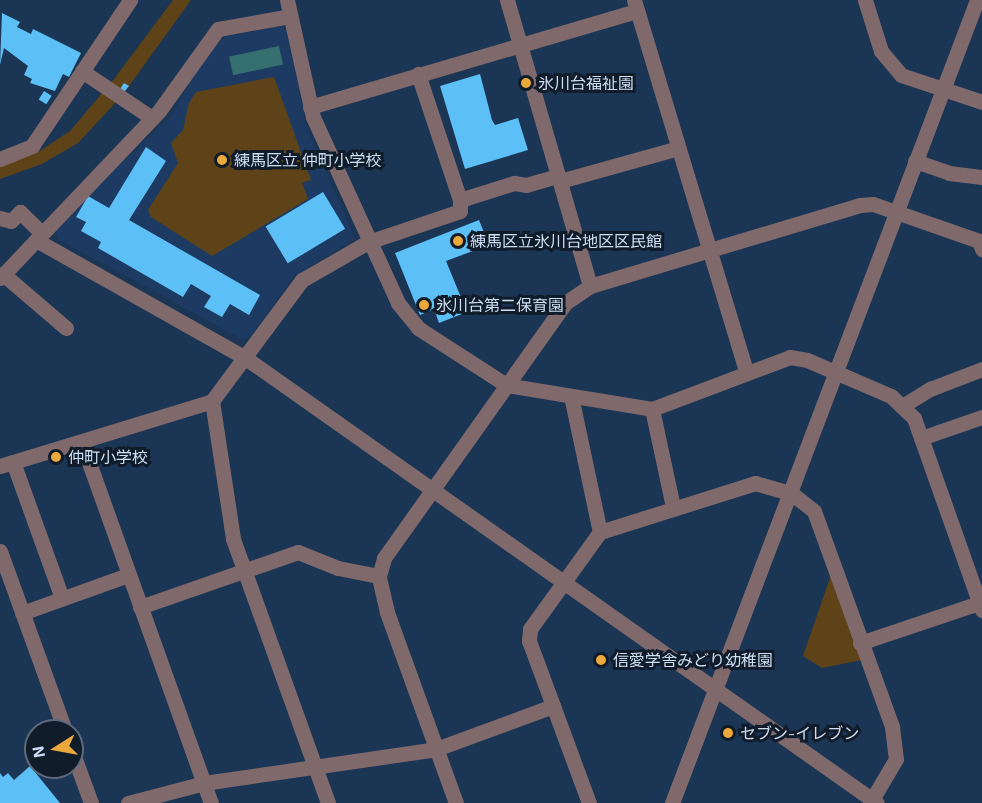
<!DOCTYPE html>
<html>
<head>
<meta charset="utf-8">
<style>
	body { margin:0 }
	#map { position:relative; width:982px; height:803px; overflow:hidden; background:#1b3555; font-family:"Exo 2","Noto Sans JP",sans-serif }
	div>[style] { position:absolute }
	.built>* { inset:0; background:#1d3b62 }
	.green>* { inset:0; background:#5f4318 }
	.water>* { inset:0; background:#356f6f; transform-origin:0 0 }
	.building>* { inset:0; background:#5cbff5; transform-origin:0 0 }
	.minor>* { height:15px; margin:-7.5px; padding:0 7.5px; transform-origin:7.5px; border-radius:7.5px; background:#80696a }
	.dots>* { width:16px; height:16px; translate:-50% -50%; box-sizing:border-box; border:3px solid #111c2b; border-radius:50% }
	span { translate:-50% -50%; white-space:nowrap; text-align:center; line-height:1.15; -webkit-text-stroke:6px #111c2b; paint-order:stroke }
	.poi-label { font-size:16px; color:#cedef3 }
	.left { translate:0 -50%; text-align:left }
	.north { position:absolute; left:24px; top:719px; width:60px; height:60px; box-sizing:border-box; background:#111c2b; border:2px solid #5d6a7b; border-radius:50%; rotate:259deg; font-size:16px; font-weight:700; line-height:24px; text-align:center; color:#cedef3 }
	.north::after { content:''; display:block; margin:auto; width:21px; height:27px; background:#eca93b; clip-path:polygon(50% 0,100% 100%,50% 72%,0 100%) }
</style>
</head>
<body>
<div id="map">
	<div class="built">
		<div style="clip-path:polygon(281px 26px,287px 32px,306px 126px,355px 239px,294px 276px,250px 337px,242px 339px,58px 239px,56px 231px,87px 195px,172px 115px,198px 66px,224px 37px)"></div>
	</div>
	<div class="green">
		<div style="clip-path:polygon(173px 0,191px 0,124px 93px,111px 83px)"></div>
		<div style="clip-path:polygon(274px 77px,311px 180px,302px 183px,308px 199px,212px 256px,151px 217px,148px 210px,178px 163px,171px 143px,183px 130px,189px 103px,196px 92px)"></div>
		<div style="clip-path:polygon(103px 92px,116px 102px,78px 143px,42px 164px,0 179px,0 166px,40px 151px,70px 131px)"></div>
		<div style="clip-path:polygon(831px 575px,862px 660px,822px 668px,803px 656px)"></div>
	</div>
	<div class="water">
		<div style="left:279px;top:46px;width:19px;height:51px;rotate:78deg"></div>
	</div>
	<div class="building">
		<div style="clip-path:polygon(2px 13px,20px 22px,17px 27px,31px 34px,33px 29px,81px 53px,69px 77px,63px 74px,55px 91px,30px 83px,32px 79px,24px 75px,28px 66px,4px 48px,0 65px)"></div>
		<div style="clip-path:polygon(480px 74px,492px 120px,495px 125px,518px 118px,528px 150px,465px 169px,440px 86px)"></div>
		<div style="clip-path:polygon(124px 83px,129px 86px,124px 92px,120px 89px)"></div>
		<div style="left:44px;top:91px;width:9px;height:10px;rotate:32deg"></div>
		<div style="clip-path:polygon(146px 147px,166px 161px,129px 220px,260px 295px,249px 315px,230px 304px,222px 317px,204px 307px,211px 296px,191px 284px,183px 297px,98px 248px,101px 242px,81px 231px,86px 222px,76px 217px,88px 196px,109px 208px)"></div>
		<div style="left:323px;top:192px;width:43px;height:67px;rotate:59deg"></div>
		<div style="clip-path:polygon(479px 220px,489px 245px,446px 261px,467px 312px,439px 323px,434px 309px,420px 315px,395px 253px)"></div>
		<div style="clip-path:polygon(30px 766px,60px 803px,0 803px,0 773px,3px 777px,8px 773px,14px 780px)"></div>
	</div>
	<div class="minor">
		<div style="left:287px;top:0;width:120px;rotate:77.5deg"></div>
		<div style="left:313px;top:117px;width:205px;rotate:65.4deg"></div>
		<div style="left:398px;top:303px;width:32px;rotate:51deg"></div>
		<div style="left:418px;top:328px;width:105px;rotate:32.9deg"></div>
		<div style="left:506px;top:385px;width:148px;rotate:9.3deg"></div>
		<div style="left:652px;top:409px;width:147px;rotate:-20.6deg"></div>
		<div style="left:790px;top:357px;width:17px;rotate:10deg"></div>
		<div style="left:807px;top:360px;width:91px;rotate:23.2deg"></div>
		<div style="left:891px;top:396px;width:32px;rotate:44deg"></div>
		<div style="left:914px;top:418px;width:204px;rotate:70.5deg"></div>
		<div style="left:507px;top:0;width:298px;rotate:73.8deg"></div>
		<div style="left:634px;top:0;width:388px;rotate:73.2deg"></div>
		<div style="left:865px;top:0;width:53px;rotate:72.6deg"></div>
		<div style="left:881px;top:51px;width:31px;rotate:50deg"></div>
		<div style="left:901px;top:75px;width:85px;rotate:18.4deg"></div>
		<div style="left:82px;top:71px;width:84px;rotate:33.9deg"></div>
		<div style="left:310px;top:107px;width:341px;rotate:-16.4deg"></div>
		<div style="left:0;top:159px;width:35px;rotate:-22deg"></div>
		<div style="left:32px;top:146px;width:176px;rotate:-56.1deg"></div>
		<div style="left:915px;top:161px;width:36px;rotate:19deg"></div>
		<div style="left:949px;top:173px;width:33px;rotate:7deg"></div>
		<div style="left:560px;top:181px;width:123px;rotate:-15.6deg"></div>
		<div style="left:460px;top:200px;width:57px;rotate:-17.5deg"></div>
		<div style="left:514px;top:183px;width:12px;rotate:9deg"></div>
		<div style="left:526px;top:185px;width:33px;rotate:-16deg"></div>
		<div style="left:0;top:218px;width:11px;rotate:15deg"></div>
		<div style="left:11px;top:221px;width:13px;rotate:-45deg"></div>
		<div style="left:20px;top:212px;width:30px;rotate:44deg"></div>
		<div style="left:36px;top:240px;width:239px;rotate:29.4deg"></div>
		<div style="left:244px;top:357px;width:774px;rotate:35.17deg"></div>
		<div style="left:3px;top:274px;width:83px;rotate:40.6deg"></div>
		<div style="left:0;top:278px;width:231px;rotate:-46.4deg"></div>
		<div style="left:159px;top:111px;width:101px;rotate:-54.3deg"></div>
		<div style="left:218px;top:29px;width:73px;rotate:-10.2deg"></div>
		<div style="left:571px;top:396px;width:139px;rotate:78deg"></div>
		<div style="left:212px;top:401px;width:140px;rotate:81.3deg"></div>
		<div style="left:233px;top:539px;width:281px;rotate:70.2deg"></div>
		<div style="left:904px;top:405px;width:31px;rotate:-32deg"></div>
		<div style="left:930px;top:389px;width:56px;rotate:-21deg"></div>
		<div style="left:652px;top:409px;width:100px;rotate:77.9deg"></div>
		<div style="left:921px;top:438px;width:65px;rotate:-19deg"></div>
		<div style="left:82px;top:443px;width:382px;rotate:70.3deg"></div>
		<div style="left:13px;top:462px;width:145px;rotate:70.2deg"></div>
		<div style="left:0;top:466px;width:222px;rotate:-17deg"></div>
		<div style="left:212px;top:401px;width:151px;rotate:-53.4deg"></div>
		<div style="left:302px;top:280px;width:76px;rotate:-29.9deg"></div>
		<div style="left:368px;top:242px;width:97px;rotate:-18.6deg"></div>
		<div style="left:460px;top:211px;width:11px;rotate:-90deg"></div>
		<div style="left:460px;top:200px;width:133px;rotate:-108.4deg"></div>
		<div style="left:0;top:551px;width:191px;rotate:70.1deg"></div>
		<div style="left:140px;top:607px;width:167px;rotate:-19.2deg"></div>
		<div style="left:298px;top:552px;width:43px;rotate:21.8deg"></div>
		<div style="left:338px;top:568px;width:42px;rotate:11deg"></div>
		<div style="left:22px;top:613px;width:113px;rotate:-19.7deg"></div>
		<div style="left:860px;top:643px;width:129px;rotate:-18.6deg"></div>
		<div style="left:72px;top:751px;width:55px;rotate:69.9deg"></div>
		<div style="left:128px;top:803px;width:79px;rotate:-14.7deg"></div>
		<div style="left:204px;top:783px;width:234px;rotate:-8.3deg"></div>
		<div style="left:436px;top:749px;width:125px;rotate:-20.2deg"></div>
		<div style="left:456px;top:803px;width:203px;rotate:-109.9deg"></div>
		<div style="left:387px;top:612px;width:37px;rotate:-103deg"></div>
		<div style="left:379px;top:576px;width:19px;rotate:-74deg"></div>
		<div style="left:384px;top:558px;width:313px;rotate:-54.6deg"></div>
		<div style="left:565px;top:303px;width:30px;rotate:-34deg"></div>
		<div style="left:590px;top:286px;width:282px;rotate:-16.7deg"></div>
		<div style="left:860px;top:205px;width:13px;rotate:-4deg"></div>
		<div style="left:873px;top:204px;width:112px;rotate:19.2deg"></div>
		<div style="left:979px;top:241px;width:9px;rotate:69deg"></div>
		<div style="left:589px;top:803px;width:173px;rotate:-110.3deg"></div>
		<div style="left:529px;top:641px;width:12px;rotate:-85deg"></div>
		<div style="left:530px;top:629px;width:120px;rotate:-54.2deg"></div>
		<div style="left:600px;top:532px;width:163px;rotate:-17.5deg"></div>
		<div style="left:755px;top:483px;width:37px;rotate:16deg"></div>
		<div style="left:791px;top:493px;width:29px;rotate:38deg"></div>
		<div style="left:814px;top:511px;width:230px;rotate:70.1deg"></div>
		<div style="left:892px;top:727px;width:32px;rotate:83deg"></div>
		<div style="left:896px;top:759px;width:51px;rotate:120.6deg"></div>
		<div style="left:672px;top:803px;width:859px;rotate:-69.2deg"></div>
	</div>
	<div class="dots">
		<div style="left:526px;top:83px;background:#eca93b"></div>
		<div style="left:222px;top:160px;background:#eca93b"></div>
		<div style="left:458px;top:241px;background:#eca93b"></div>
		<div style="left:424px;top:305px;background:#eca93b"></div>
		<div style="left:56px;top:457px;background:#eca93b"></div>
		<div style="left:601px;top:660px;background:#eca93b"></div>
		<div style="left:728px;top:733px;background:#eca93b"></div>
	</div>
	<div class="poi-label">
		<span class="left" style="left:538px;top:83px">氷川台福祉園</span>
		<span class="left" style="left:234px;top:160px">練馬区立 仲町小学校</span>
		<span class="left" style="left:470px;top:241px">練馬区立氷川台地区区民館</span>
		<span class="left" style="left:436px;top:305px">氷川台第二保育園</span>
		<span class="left" style="left:68px;top:457px">仲町小学校</span>
		<span class="left" style="left:613px;top:660px">信愛学舎みどり幼稚園</span>
		<span class="left" style="left:740px;top:733px">セブン-イレブン</span>
	</div>
	<div class="north">N</div>
</div>
</body>
</html>
